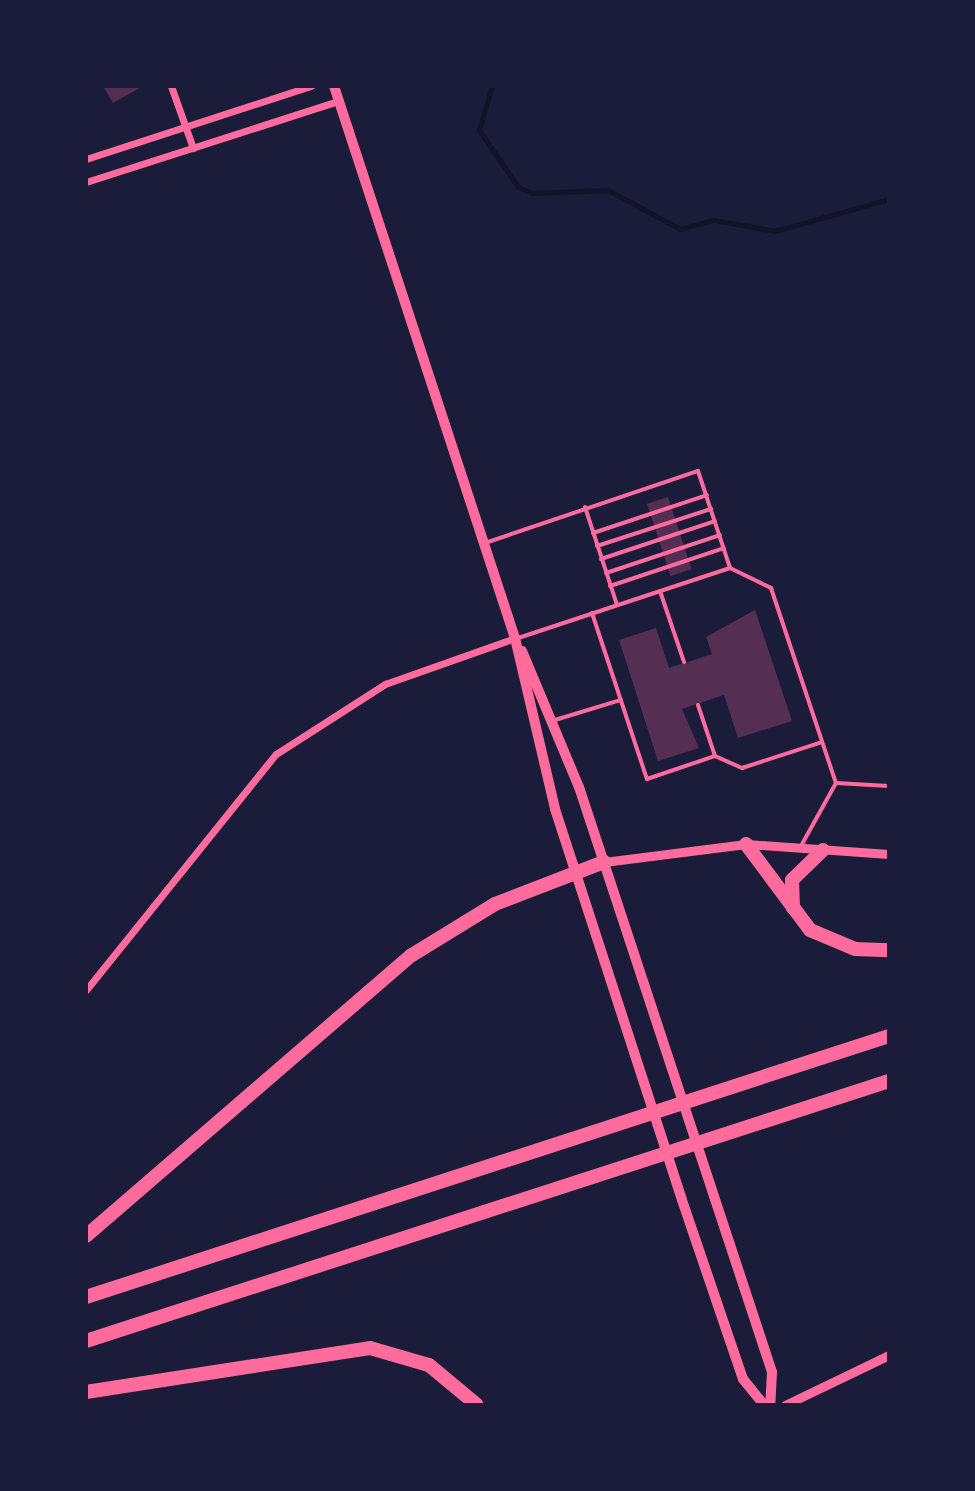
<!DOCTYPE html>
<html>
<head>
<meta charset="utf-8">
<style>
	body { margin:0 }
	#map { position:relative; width:975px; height:1491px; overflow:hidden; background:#1b1b3a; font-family:Raleway,sans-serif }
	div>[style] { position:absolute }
	.stream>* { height:5px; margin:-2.5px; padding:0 2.5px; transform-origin:2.5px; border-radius:2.5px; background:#12122b }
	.building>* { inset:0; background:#542f53; transform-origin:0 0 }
	.service>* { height:4px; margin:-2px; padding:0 2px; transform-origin:2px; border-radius:2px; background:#ff6b9d }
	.minor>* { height:7px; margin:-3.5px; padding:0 3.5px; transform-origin:3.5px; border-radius:3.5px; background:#ff6b9d }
	.tertiary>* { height:9px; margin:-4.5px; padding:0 4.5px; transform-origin:4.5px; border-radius:4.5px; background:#ff6b9d }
	.secondary>* { height:10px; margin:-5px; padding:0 5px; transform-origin:5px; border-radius:5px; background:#ff6b9d }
	.motorway>* { height:14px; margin:-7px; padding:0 7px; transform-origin:7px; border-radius:7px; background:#ff6b9d }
	span { translate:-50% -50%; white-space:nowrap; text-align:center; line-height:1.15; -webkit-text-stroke:8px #1b1b3a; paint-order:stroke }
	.frame { position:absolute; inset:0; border:88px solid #1b1b3a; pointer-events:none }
</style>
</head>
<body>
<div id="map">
	<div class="stream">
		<div style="left:492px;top:86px;width:46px;rotate:106.5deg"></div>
		<div style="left:479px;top:130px;width:69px;rotate:55.6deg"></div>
		<div style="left:518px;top:187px;width:15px;rotate:23deg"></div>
		<div style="left:532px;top:193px;width:76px;rotate:-2.3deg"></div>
		<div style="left:608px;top:190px;width:82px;rotate:28.4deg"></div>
		<div style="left:680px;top:229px;width:35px;rotate:-15deg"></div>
		<div style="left:714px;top:220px;width:62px;rotate:10.2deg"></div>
		<div style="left:775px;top:231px;width:118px;rotate:-15.7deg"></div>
	</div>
	<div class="building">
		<div style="clip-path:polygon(103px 86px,143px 86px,113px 103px)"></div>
		<div style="left:668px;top:497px;width:76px;height:22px;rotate:72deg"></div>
		<div style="clip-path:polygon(755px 610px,792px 721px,738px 738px,724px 695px,682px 709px,699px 748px,658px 761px,619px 640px,656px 628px,669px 668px,712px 654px,706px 637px)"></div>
	</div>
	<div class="service">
		<div style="left:585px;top:507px;width:103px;rotate:71.9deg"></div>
		<div style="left:593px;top:533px;width:120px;rotate:-18.4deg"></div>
		<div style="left:485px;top:543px;width:225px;rotate:-18.7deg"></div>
		<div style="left:698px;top:471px;width:102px;rotate:71.7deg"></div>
		<div style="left:730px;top:568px;width:223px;rotate:161.7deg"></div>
		<div style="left:597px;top:546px;width:120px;rotate:-18deg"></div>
		<div style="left:601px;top:559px;width:120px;rotate:-18.4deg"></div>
		<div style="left:730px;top:568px;width:46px;rotate:26deg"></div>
		<div style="left:771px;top:588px;width:206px;rotate:71.6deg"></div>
		<div style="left:836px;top:783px;width:72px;rotate:119.1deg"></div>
		<div style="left:606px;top:573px;width:120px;rotate:-18.4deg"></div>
		<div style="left:610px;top:586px;width:120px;rotate:-18.4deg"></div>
		<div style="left:660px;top:591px;width:75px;rotate:71.3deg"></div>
		<div style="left:592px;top:613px;width:175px;rotate:71.7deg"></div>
		<div style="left:647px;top:779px;width:72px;rotate:-18.7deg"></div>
		<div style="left:715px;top:756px;width:30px;rotate:24deg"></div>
		<div style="left:742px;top:768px;width:84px;rotate:-18deg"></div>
		<div style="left:698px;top:705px;width:54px;rotate:71.6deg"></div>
		<div style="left:555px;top:720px;width:69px;rotate:-16.9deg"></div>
		<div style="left:836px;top:783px;width:53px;rotate:3.2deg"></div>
	</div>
	<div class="minor">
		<div style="left:171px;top:86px;width:66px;rotate:70.5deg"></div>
		<div style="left:86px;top:159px;width:237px;rotate:-18deg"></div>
		<div style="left:86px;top:182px;width:266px;rotate:-17.8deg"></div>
		<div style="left:86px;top:990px;width:303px;rotate:-51.2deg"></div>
		<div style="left:276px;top:754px;width:130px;rotate:-32.7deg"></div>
		<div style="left:385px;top:684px;width:138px;rotate:-19.5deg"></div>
	</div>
	<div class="tertiary">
		<div style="left:604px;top:862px;width:143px;rotate:-7.2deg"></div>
		<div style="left:746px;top:844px;width:143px;rotate:4deg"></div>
		<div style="left:785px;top:1405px;width:115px;rotate:-25.7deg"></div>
	</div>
	<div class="secondary">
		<div style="left:334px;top:86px;width:581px;rotate:71.85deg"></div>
		<div style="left:515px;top:638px;width:176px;rotate:76.8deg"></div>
		<div style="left:555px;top:809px;width:411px;rotate:72deg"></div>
		<div style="left:682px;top:1200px;width:189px;rotate:71.2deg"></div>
		<div style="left:743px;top:1379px;width:33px;rotate:51deg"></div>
		<div style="left:522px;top:651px;width:147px;rotate:67.3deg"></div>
		<div style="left:579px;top:787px;width:616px;rotate:71.74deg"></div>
		<div style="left:772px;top:1372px;width:33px;rotate:93deg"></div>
	</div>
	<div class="motorway">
		<div style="left:746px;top:844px;width:107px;rotate:53.3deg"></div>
		<div style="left:810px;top:930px;width:49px;rotate:22.9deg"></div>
		<div style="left:855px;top:949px;width:34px;rotate:2deg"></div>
		<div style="left:793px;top:908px;width:28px;rotate:-92deg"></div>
		<div style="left:792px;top:880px;width:43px;rotate:-44.1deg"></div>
		<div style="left:86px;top:1236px;width:430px;rotate:-40.8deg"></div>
		<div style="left:412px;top:955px;width:97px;rotate:-31.6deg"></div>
		<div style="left:495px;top:904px;width:117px;rotate:-21.1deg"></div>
		<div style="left:86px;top:1297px;width:844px;rotate:-18.01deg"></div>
		<div style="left:86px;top:1341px;width:844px;rotate:-17.94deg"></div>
		<div style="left:86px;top:1392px;width:287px;rotate:-8.8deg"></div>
		<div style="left:370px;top:1348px;width:61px;rotate:16.1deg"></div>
		<div style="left:429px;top:1365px;width:62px;rotate:39.8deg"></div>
	</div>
	<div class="frame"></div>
</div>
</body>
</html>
